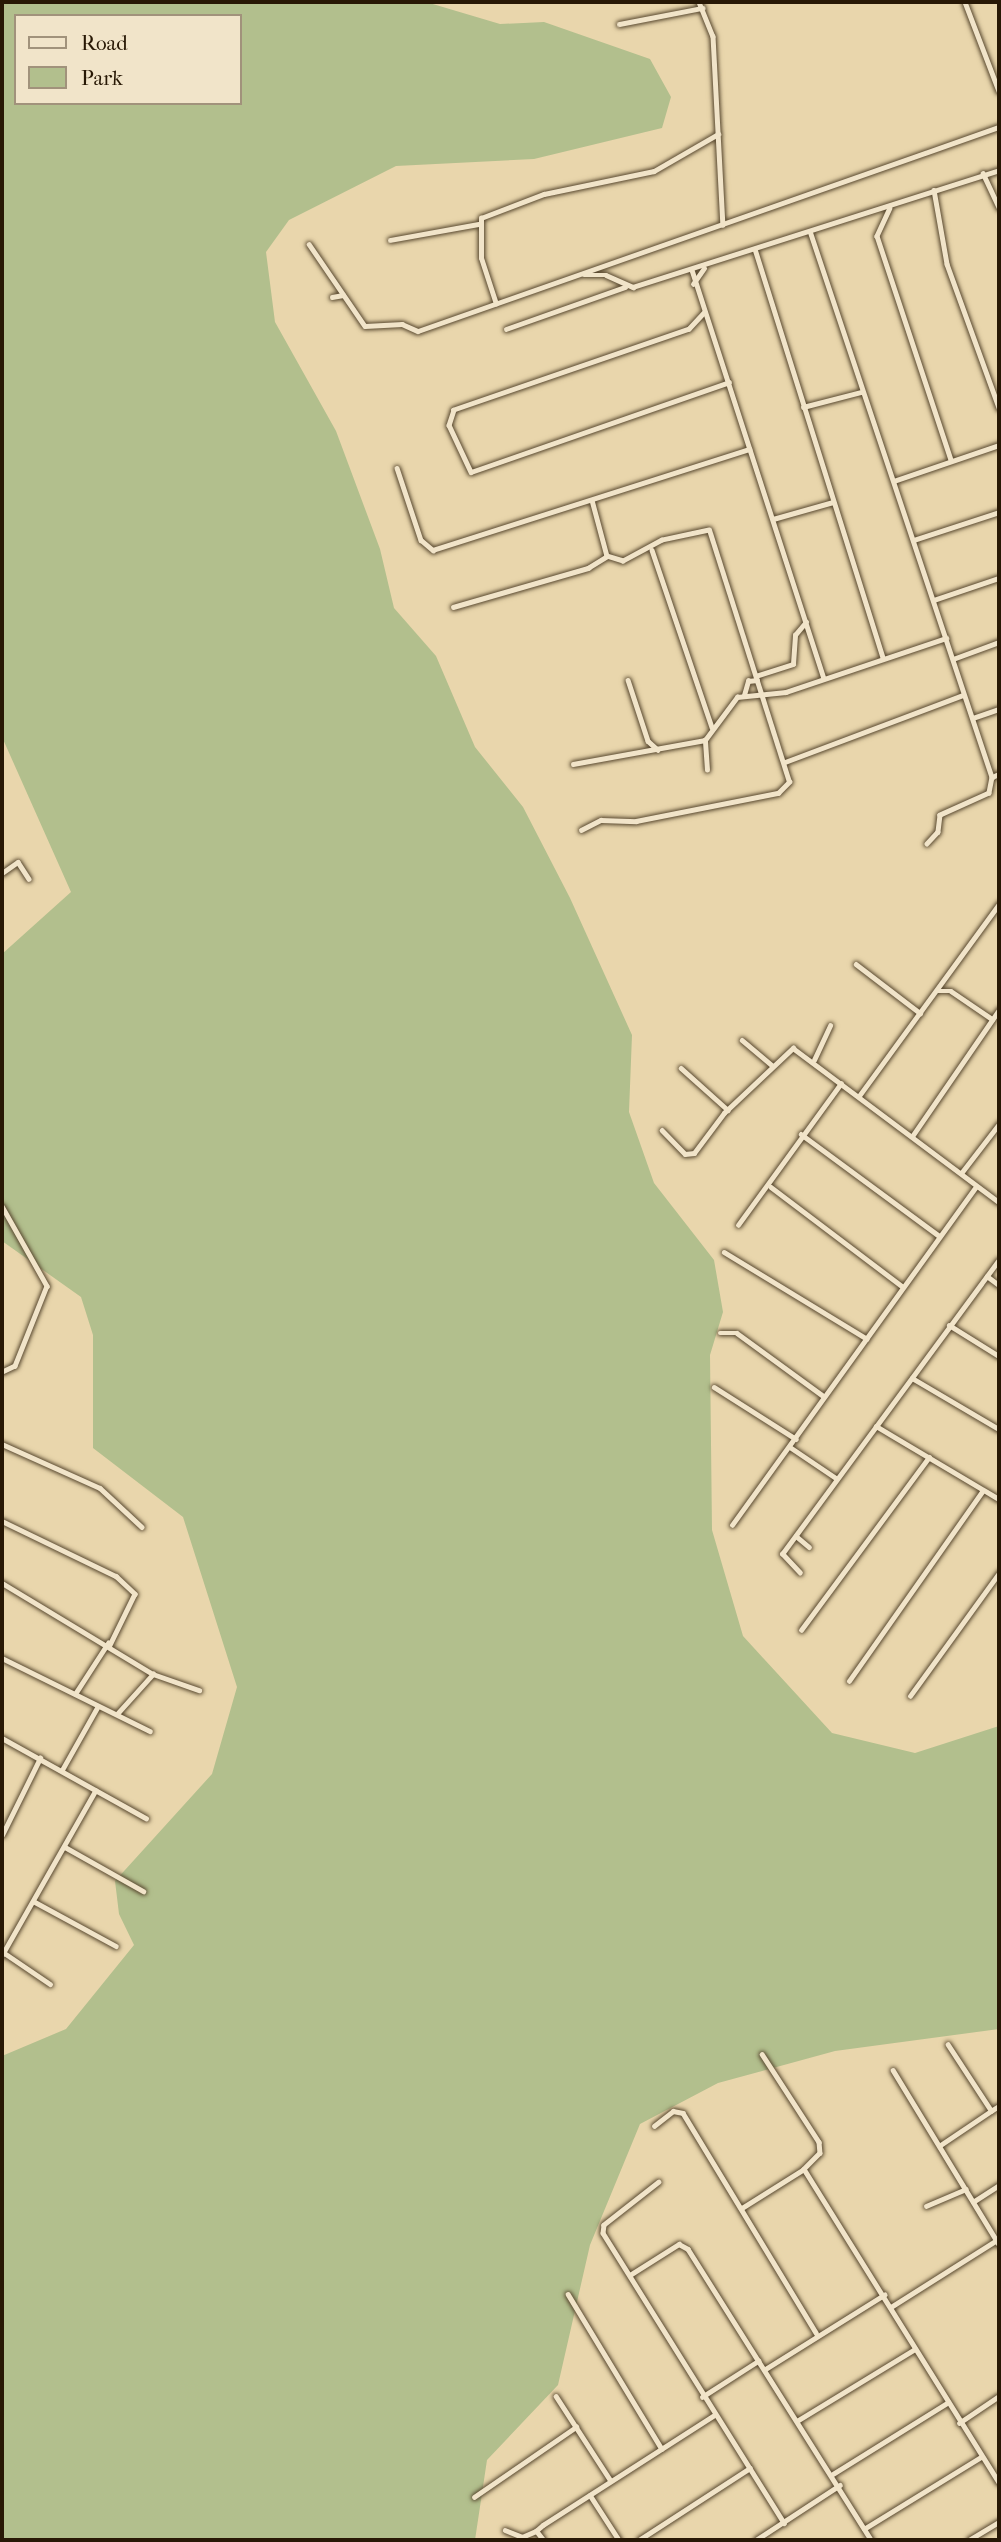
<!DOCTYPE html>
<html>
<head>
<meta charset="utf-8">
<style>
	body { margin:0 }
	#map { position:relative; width:1001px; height:2542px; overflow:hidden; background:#e9d6ac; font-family:"IM FELL French Canon",serif }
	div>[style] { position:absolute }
	.green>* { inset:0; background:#b2bf8d }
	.roads { filter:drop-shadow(0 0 2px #58482f) drop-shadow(0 0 2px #58482f) }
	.street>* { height:4.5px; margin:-2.25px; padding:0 2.25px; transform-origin:2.25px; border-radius:2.25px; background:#f1e4c9 }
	span { translate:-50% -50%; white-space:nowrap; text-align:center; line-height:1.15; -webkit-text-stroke:7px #f1e4c9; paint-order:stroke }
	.frame { position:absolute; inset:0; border:4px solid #281805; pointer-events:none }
	.legend { position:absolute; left:14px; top:14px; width:228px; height:91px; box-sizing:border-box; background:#f1e4c9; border:2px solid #a1927b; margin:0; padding:9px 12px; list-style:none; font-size:21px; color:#281805 }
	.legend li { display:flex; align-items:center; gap:14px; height:35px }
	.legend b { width:35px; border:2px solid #a1927b }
</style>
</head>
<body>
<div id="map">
	<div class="green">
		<div style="clip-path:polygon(evenodd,2px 2px,426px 2px,500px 24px,544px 22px,650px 59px,671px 97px,662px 128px,534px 159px,396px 166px,289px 220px,266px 252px,275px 322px,336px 431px,380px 549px,394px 608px,436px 656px,475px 747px,523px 807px,570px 898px,632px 1035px,629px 1112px,654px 1183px,714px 1260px,723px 1312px,710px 1355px,712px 1530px,743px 1636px,832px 1733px,915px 1753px,999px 1726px,999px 2029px,835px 2051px,718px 2083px,640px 2124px,590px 2245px,558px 2385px,487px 2460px,475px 2540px,2px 2540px,2px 2056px,66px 2029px,134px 1945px,119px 1914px,115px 1881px,212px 1774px,237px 1687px,183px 1517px,93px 1448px,93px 1335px,81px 1297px,2px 1241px,2px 954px,71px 892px,2px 737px,2px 2px,16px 16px,240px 16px,240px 103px,16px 103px,16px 16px)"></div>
	</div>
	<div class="roads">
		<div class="street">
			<div style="left:699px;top:2px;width:37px;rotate:68deg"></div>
			<div style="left:713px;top:36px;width:189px;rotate:87deg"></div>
			<div style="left:965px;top:2px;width:95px;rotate:69.1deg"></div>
			<div style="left:619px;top:24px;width:85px;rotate:-10.9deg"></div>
			<div style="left:983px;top:173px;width:38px;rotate:65deg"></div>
			<div style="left:934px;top:190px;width:75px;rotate:80deg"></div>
			<div style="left:947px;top:264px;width:153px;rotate:70.1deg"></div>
			<div style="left:890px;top:208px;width:31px;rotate:115deg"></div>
			<div style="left:877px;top:236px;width:236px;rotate:71.7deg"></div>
			<div style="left:810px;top:231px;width:576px;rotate:71.57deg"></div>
			<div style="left:992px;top:777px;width:16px;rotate:101deg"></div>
			<div style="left:989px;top:793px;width:54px;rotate:155.8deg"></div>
			<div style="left:940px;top:815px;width:17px;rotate:97deg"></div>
			<div style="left:938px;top:832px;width:16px;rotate:133deg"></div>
			<div style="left:390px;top:240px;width:90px;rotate:-10.2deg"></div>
			<div style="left:309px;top:244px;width:99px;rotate:55.7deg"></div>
			<div style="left:365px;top:326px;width:37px;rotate:-3deg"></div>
			<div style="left:402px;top:324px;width:17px;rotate:24deg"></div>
			<div style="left:418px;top:331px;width:616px;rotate:-19.35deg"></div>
			<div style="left:755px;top:249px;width:428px;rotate:72.6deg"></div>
			<div style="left:692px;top:270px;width:429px;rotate:72.1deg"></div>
			<div style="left:584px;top:275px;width:22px"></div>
			<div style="left:606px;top:275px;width:30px;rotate:24deg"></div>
			<div style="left:633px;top:287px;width:384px;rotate:-17.7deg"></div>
			<div style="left:693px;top:284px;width:19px;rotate:-55deg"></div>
			<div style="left:332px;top:297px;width:11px;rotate:-10deg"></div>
			<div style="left:496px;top:304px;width:48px;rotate:-108.1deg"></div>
			<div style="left:481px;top:258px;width:40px;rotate:-90deg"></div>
			<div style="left:481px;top:218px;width:67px;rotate:-20.9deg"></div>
			<div style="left:544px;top:194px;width:112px;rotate:-11.8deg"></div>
			<div style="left:654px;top:171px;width:74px;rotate:-30deg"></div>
			<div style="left:705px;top:312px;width:23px;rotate:133deg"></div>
			<div style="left:689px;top:329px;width:249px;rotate:161deg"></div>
			<div style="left:454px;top:410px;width:16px;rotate:108deg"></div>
			<div style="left:449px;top:425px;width:52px;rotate:64.9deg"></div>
			<div style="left:471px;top:472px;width:273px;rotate:-19.2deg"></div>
			<div style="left:506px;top:329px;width:126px;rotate:-19.4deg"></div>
			<div style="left:803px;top:407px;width:60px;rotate:-14.5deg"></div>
			<div style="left:397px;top:468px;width:76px;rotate:71.6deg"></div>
			<div style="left:421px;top:540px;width:16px;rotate:40deg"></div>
			<div style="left:433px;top:550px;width:332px;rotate:-17.7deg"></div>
			<div style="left:894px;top:481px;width:111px;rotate:-18.9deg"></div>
			<div style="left:592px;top:500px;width:58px;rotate:75deg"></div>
			<div style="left:773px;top:519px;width:62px;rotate:-15.8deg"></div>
			<div style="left:914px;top:540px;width:89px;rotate:-18.2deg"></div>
			<div style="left:652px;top:550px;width:187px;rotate:71.3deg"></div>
			<div style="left:934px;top:600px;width:69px;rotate:-18.7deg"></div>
			<div style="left:453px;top:607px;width:141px;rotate:-16.1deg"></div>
			<div style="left:588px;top:568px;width:22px;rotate:-32deg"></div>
			<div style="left:953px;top:659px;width:49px;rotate:-20.3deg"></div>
			<div style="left:756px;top:676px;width:39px;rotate:-18deg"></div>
			<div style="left:793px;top:664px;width:29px;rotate:-86deg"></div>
			<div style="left:795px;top:635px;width:17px;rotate:-50deg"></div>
			<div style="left:628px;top:680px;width:64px;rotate:71.8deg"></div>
			<div style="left:648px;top:741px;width:13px;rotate:42deg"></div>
			<div style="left:744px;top:695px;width:15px;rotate:-74deg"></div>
			<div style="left:748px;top:681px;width:9px;rotate:-6deg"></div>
			<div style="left:973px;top:718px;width:28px;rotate:-19deg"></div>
			<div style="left:785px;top:762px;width:190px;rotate:-20.6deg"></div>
			<div style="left:573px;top:764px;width:134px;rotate:-10.3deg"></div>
			<div style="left:707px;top:770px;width:30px;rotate:-94deg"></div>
			<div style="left:705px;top:740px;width:54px;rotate:-53.3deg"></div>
			<div style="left:737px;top:697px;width:49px;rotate:-5.8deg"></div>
			<div style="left:786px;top:692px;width:169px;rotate:-18.6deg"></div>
			<div style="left:992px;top:777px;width:8px;rotate:-23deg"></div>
			<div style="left:581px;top:830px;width:22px;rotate:-27deg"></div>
			<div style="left:601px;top:820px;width:35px;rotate:2deg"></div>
			<div style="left:636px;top:821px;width:145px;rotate:-11.2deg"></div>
			<div style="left:778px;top:793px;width:16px;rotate:-45deg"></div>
			<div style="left:789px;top:782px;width:264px;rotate:-107.6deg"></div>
			<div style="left:709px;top:530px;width:48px;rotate:168deg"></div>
			<div style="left:662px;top:540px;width:44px;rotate:151.7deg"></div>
			<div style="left:623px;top:561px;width:17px;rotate:-163deg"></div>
			<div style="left:2px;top:873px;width:19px;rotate:-35deg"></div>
			<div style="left:18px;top:862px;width:20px;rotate:57deg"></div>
			<div style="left:856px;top:964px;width:81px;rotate:37.4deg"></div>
			<div style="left:937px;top:991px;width:14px"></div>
			<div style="left:951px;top:991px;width:50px;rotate:34.3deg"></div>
			<div style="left:742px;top:1040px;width:39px;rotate:40deg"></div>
			<div style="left:814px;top:1060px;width:38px;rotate:-65deg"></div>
			<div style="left:681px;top:1068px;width:63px;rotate:41.8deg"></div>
			<div style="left:859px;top:1096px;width:238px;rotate:-53.9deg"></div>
			<div style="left:662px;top:1130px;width:33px;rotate:46deg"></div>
			<div style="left:685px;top:1154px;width:9px;rotate:-6deg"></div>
			<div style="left:694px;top:1153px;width:50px;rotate:-53.1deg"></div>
			<div style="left:724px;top:1113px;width:95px;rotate:-43.3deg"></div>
			<div style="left:793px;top:1048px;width:257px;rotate:36.8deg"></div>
			<div style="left:801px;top:1134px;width:170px;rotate:36.4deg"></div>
			<div style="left:913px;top:1135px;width:152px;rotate:-55.5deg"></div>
			<div style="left:962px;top:1172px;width:61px;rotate:-52.4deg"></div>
			<div style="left:771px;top:1187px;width:164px;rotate:37.1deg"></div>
			<div style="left:2px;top:1206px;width:92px;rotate:60.6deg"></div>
			<div style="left:47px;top:1286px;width:86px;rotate:111.8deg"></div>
			<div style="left:15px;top:1366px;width:14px;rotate:155deg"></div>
			<div style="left:738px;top:1225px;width:175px;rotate:-54deg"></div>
			<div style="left:724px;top:1252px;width:167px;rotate:31.3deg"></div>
			<div style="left:987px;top:1276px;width:15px;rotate:37deg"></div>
			<div style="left:949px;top:1325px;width:59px;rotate:31.8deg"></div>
			<div style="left:720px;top:1333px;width:17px"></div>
			<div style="left:737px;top:1333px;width:105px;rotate:36.1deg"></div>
			<div style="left:912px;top:1378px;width:101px;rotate:30.4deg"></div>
			<div style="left:714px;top:1387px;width:97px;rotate:32.4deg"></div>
			<div style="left:876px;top:1426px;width:143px;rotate:30.7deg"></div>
			<div style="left:2px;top:1444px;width:107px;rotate:24.2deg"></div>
			<div style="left:100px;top:1488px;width:57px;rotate:42.9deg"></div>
			<div style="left:790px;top:1447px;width:55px;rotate:34deg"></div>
			<div style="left:2px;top:1521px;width:127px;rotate:25.8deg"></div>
			<div style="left:116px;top:1576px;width:26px;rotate:43deg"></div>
			<div style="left:135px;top:1594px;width:57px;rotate:116.1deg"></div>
			<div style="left:732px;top:1525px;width:417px;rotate:-54.2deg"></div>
			<div style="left:796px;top:1536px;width:17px;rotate:40deg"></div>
			<div style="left:800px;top:1573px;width:26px;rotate:-133deg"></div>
			<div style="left:782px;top:1554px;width:365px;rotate:-53.6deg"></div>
			<div style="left:2px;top:1583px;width:176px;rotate:31.1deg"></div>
			<div style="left:153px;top:1674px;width:49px;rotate:19.2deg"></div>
			<div style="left:801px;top:1630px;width:215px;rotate:-53.5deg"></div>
			<div style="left:2px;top:1658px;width:165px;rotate:26.3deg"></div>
			<div style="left:849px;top:1681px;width:231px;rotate:-54.9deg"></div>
			<div style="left:75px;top:1694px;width:61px;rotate:-57.1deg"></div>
			<div style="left:910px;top:1696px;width:152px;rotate:-54.1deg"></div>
			<div style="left:117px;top:1714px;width:54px;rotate:-48deg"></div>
			<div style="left:2px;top:1738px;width:165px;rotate:29.1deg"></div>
			<div style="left:62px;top:1770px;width:71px;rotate:-60.6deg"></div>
			<div style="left:2px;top:1835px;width:86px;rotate:-63.7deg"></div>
			<div style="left:65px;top:1847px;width:90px;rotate:29.4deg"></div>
			<div style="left:35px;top:1902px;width:92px;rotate:28.5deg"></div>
			<div style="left:3px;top:1952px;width:57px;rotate:34.2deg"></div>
			<div style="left:2px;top:1955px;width:189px;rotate:-60.4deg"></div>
			<div style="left:762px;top:2054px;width:105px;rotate:57.1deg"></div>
			<div style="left:819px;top:2142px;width:11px;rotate:85deg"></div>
			<div style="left:820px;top:2153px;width:23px;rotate:135deg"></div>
			<div style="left:804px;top:2169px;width:369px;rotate:58.1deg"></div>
			<div style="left:893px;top:2070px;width:204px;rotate:58.7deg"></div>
			<div style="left:991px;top:2111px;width:9px;rotate:-32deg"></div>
			<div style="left:654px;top:2126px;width:24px;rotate:-38deg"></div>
			<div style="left:673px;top:2111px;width:10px;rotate:11deg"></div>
			<div style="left:683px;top:2113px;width:257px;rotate:58.8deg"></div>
			<div style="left:939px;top:2146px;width:63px;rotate:-33.9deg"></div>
			<div style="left:991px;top:2111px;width:79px;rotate:-123.1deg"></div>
			<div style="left:659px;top:2182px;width:70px;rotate:142deg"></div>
			<div style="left:604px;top:2225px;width:8px;rotate:97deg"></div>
			<div style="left:603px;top:2233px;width:342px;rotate:58deg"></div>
			<div style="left:973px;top:2202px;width:31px;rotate:-33deg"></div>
			<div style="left:926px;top:2206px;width:43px;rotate:-23deg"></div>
			<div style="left:742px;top:2208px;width:73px;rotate:-32.2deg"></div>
			<div style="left:630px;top:2275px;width:58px;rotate:-32.3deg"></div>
			<div style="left:679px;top:2244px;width:10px;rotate:29deg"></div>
			<div style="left:688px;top:2249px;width:344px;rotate:57.8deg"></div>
			<div style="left:568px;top:2294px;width:181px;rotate:58.8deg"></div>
			<div style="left:891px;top:2307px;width:125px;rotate:-32.3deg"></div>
			<div style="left:764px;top:2370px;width:142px;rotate:-32deg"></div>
			<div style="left:556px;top:2396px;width:101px;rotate:57.1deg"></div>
			<div style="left:702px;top:2397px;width:67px;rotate:-32.7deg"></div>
			<div style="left:797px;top:2421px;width:138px;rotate:-31.4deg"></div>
			<div style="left:959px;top:2423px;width:48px;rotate:-34deg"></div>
			<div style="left:833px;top:2474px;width:134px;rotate:-31.9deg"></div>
			<div style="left:590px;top:2495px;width:54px;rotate:57.2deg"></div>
			<div style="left:474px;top:2497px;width:124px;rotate:-34.5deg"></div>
			<div style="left:864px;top:2529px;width:137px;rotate:-31.6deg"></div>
			<div style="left:505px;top:2530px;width:18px;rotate:22deg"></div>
			<div style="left:522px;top:2537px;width:15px;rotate:-23deg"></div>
			<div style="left:543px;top:2540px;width:11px;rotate:-128deg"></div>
			<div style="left:536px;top:2531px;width:9px;rotate:-41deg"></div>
			<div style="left:543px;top:2525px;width:202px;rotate:-32.7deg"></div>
			<div style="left:639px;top:2540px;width:132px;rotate:-33deg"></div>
			<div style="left:756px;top:2540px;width:100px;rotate:-33.2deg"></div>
			<div style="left:969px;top:2540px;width:35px;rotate:-31deg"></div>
		</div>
	</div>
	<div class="frame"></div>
	<ul class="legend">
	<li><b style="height:9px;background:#f1e4c9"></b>Road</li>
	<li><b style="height:19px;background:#b2bf8d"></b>Park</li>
	</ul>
</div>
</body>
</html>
